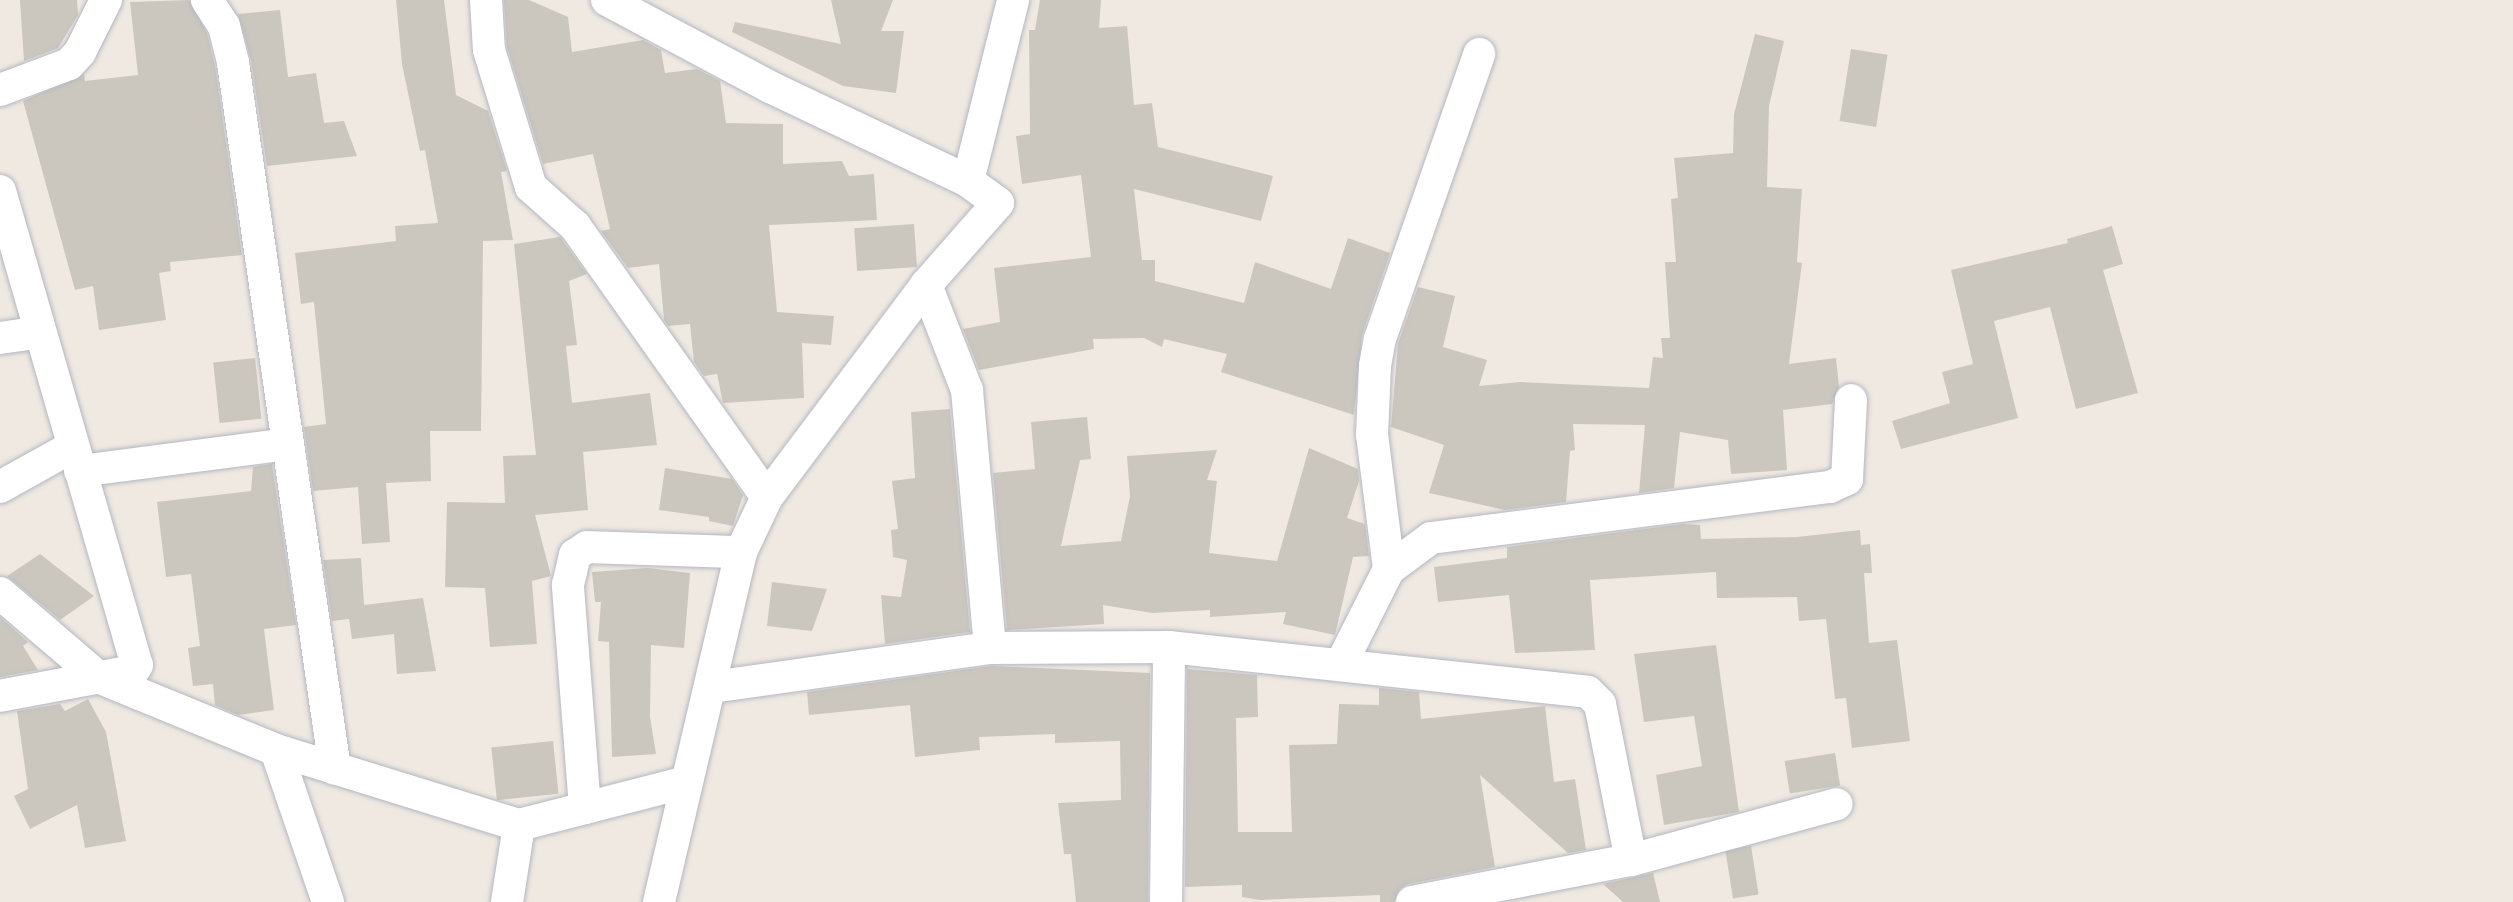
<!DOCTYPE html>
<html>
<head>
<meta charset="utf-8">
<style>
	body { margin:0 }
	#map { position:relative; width:2513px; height:902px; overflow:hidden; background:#efe9e1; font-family:Figtree,sans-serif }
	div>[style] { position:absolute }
	.building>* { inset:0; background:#cbc7bf; transform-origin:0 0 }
	.roads { filter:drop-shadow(0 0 2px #b4b7c1) drop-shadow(0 0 2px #b4b7c1) }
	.street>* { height:32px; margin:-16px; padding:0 16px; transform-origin:16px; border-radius:16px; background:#fff }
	span { translate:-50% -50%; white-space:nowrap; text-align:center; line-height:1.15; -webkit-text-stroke:7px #fff; paint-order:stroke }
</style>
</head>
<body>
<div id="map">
	<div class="building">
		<div style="clip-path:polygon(20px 0,77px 0,78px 15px,58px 48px,24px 61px)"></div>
		<div style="clip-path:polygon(189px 0,207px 33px,215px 66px,242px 255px,170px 262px,171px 271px,159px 273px,166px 320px,99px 330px,93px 286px,75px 290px,23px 101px,84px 74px,85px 81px,138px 75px,130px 2px)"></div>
		<div style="clip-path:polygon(396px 0,444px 0,456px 95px,488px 111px,507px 171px,501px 172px,513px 240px,483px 241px,481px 431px,430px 431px,431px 481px,386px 483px,390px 542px,362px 544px,358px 487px,313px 491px,304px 427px,326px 424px,314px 302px,301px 304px,295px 253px,396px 241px,395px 226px,438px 223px,425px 150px,420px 151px,402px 64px)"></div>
		<div style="clip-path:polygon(504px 0,529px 0,568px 17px,572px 52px,643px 40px,661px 50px,665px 73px,697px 69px,720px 81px,726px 123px,783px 124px,783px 164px,842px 161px,849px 176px,874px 174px,877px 220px,769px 225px,777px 312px,834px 316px,831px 345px,802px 343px,804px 398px,723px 403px,717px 374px,704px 376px,694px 362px,690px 324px,668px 326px,664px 320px,659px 264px,628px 268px,601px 231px,610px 229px,593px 154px,543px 164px,507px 47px)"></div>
		<div style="clip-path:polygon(831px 0,893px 0,881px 31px,904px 31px,896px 93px,843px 86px,732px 32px,735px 22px,841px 44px)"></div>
		<div style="clip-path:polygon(1040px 0,1101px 0,1099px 28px,1127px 26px,1134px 105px,1152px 103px,1158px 147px,1273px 176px,1261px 221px,1134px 189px,1142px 260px,1155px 260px,1155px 281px,1244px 303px,1255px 262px,1331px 289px,1348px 238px,1390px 253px,1362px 335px,1354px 415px,1221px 372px,1227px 354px,1164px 339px,1162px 347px,1144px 338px,1093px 339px,1094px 349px,979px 370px,963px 329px,1000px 322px,994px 268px,1091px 257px,1081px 175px,1022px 184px,1016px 136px,1030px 134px,1029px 30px,1035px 30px)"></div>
		<div style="clip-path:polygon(280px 10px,288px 77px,316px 73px,324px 123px,344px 121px,357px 156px,267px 166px,251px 60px,238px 14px)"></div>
		<div style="clip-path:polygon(1755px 34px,1784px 41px,1769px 106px,1767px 187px,1802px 189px,1797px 262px,1802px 263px,1789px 364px,1836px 358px,1839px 387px,1832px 404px,1783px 410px,1787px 470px,1731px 474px,1728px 440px,1680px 432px,1674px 488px,1639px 493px,1645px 425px,1573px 424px,1575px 450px,1570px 451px,1566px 502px,1505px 510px,1429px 493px,1444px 445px,1391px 427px,1398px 344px,1418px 287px,1455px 296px,1443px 347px,1487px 360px,1479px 386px,1520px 382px,1649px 388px,1653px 357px,1663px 358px,1661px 338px,1670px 338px,1665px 262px,1676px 262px,1671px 199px,1678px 198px,1674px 158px,1733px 153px,1734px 114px)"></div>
		<div style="left:1851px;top:49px;width:37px;height:73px;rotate:9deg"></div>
		<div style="left:914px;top:224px;width:43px;height:60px;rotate:86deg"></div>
		<div style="clip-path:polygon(2112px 226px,2123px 264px,2103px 270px,2138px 393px,2076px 409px,2050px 307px,1994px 321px,2018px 418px,1901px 449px,1892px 421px,1950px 403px,1942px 372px,1973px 364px,1951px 270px,2068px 243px,2067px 239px)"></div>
		<div style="clip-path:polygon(560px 237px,587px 274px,569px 281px,577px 345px,566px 346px,572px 403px,650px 393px,657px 445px,583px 452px,588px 510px,535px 515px,551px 576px,532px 581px,537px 644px,490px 647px,485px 588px,445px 587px,447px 502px,505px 503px,503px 456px,536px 455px,514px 244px)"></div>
		<div style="left:255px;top:358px;width:61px;height:42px;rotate:84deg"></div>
		<div style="clip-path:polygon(950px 409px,970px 632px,885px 644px,881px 595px,901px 597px,907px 560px,893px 557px,891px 530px,898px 529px,892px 481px,915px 478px,911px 412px)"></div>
		<div style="clip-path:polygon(1087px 417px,1091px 459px,1080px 460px,1061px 546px,1121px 541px,1130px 496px,1127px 456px,1217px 450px,1207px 480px,1217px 481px,1209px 553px,1277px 561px,1309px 448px,1358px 469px,1359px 481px,1347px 518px,1365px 524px,1369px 556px,1353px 557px,1335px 635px,1283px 624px,1286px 612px,1210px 617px,1210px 610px,1152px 613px,1103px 605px,1104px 624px,1007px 630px,993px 473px,1035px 469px,1031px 422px)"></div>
		<div style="clip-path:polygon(272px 464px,296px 625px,264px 629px,274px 710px,238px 715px,215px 705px,213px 684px,193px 686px,188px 648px,200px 646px,191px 574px,166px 577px,157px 502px,251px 491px,253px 467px)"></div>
		<div style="clip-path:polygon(665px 468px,732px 479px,743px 495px,733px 526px,709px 521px,709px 517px,659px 510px)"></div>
		<div style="clip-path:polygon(1683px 524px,1700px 525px,1701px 539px,1797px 537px,1860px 530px,1861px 545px,1870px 544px,1872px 573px,1864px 573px,1869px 643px,1897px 640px,1910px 741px,1852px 748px,1846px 698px,1835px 699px,1826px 619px,1799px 621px,1797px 597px,1717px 598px,1716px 572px,1590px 580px,1595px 650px,1515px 653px,1509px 595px,1438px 602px,1434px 567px,1507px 558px,1507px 547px)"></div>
		<div style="clip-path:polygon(40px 554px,94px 596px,60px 620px,7px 576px)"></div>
		<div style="clip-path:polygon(361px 558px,364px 605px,423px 598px,436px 671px,397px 674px,394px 634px,352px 639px,349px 619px,332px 621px,323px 560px)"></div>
		<div style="clip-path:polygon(647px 568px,690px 573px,684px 648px,651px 645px,650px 717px,656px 754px,612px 757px,609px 642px,598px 641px,601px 602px,595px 602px,592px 572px)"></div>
		<div style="clip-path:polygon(772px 582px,827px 589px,812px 631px,767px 626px)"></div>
		<div style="clip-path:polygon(0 617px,28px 642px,23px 646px,38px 670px,0 677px)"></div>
		<div style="clip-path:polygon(1716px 645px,1739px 812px,1664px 825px,1656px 775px,1702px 766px,1694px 716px,1644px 722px,1634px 654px)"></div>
		<div style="clip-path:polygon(991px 666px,1150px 673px,1148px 902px,1076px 902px,1071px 854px,1064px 854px,1058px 803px,1121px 800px,1120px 741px,1055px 743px,1055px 734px,979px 737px,980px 750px,915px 757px,910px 705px,809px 715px,807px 692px)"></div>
		<div style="clip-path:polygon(1187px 669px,1257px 675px,1258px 717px,1236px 718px,1238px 832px,1292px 832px,1289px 745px,1337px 744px,1339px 704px,1379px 705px,1379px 688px,1419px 692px,1421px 719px,1545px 706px,1554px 782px,1575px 779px,1586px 850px,1568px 853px,1480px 775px,1495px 867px,1408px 884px,1400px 889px,1394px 902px,1380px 902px,1380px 895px,1260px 900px,1242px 897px,1242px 885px,1185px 887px)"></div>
		<div style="clip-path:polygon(88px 699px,106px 732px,126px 841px,85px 848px,77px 805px,30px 829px,14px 796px,28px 789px,17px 711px,60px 704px,65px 711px)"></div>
		<div style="left:553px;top:741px;width:53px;height:62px;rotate:84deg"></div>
		<div style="left:1835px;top:753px;width:33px;height:51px;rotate:81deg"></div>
		<div style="left:1751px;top:846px;width:49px;height:26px;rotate:81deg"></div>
		<div style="clip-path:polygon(1653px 873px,1660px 902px,1623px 902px,1603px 884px)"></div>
	</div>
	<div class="roads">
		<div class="street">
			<div style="left:207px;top:0;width:31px;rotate:57deg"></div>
			<div style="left:224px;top:26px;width:38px;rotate:76deg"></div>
			<div style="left:233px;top:63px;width:713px;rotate:81.78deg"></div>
			<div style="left:486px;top:0;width:50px;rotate:86.6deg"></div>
			<div style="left:489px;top:50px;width:143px;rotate:73deg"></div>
			<div style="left:531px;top:187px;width:59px;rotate:41.6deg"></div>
			<div style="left:575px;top:226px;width:332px;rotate:54.7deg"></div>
			<div style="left:607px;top:0;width:185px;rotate:28.1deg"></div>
			<div style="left:770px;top:87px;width:219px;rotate:25.4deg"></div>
			<div style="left:0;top:90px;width:74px;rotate:-20.6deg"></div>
			<div style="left:69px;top:64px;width:16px;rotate:-47deg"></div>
			<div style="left:80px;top:52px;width:58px;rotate:-63.4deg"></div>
			<div style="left:0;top:191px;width:493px;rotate:73.9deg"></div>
			<div style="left:137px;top:665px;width:7px;rotate:124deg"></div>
			<div style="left:133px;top:671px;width:135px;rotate:169.4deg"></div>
			<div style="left:926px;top:285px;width:113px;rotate:68.7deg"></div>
			<div style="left:967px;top:390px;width:259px;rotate:84.9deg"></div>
			<div style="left:0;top:338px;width:41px;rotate:-8.3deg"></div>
			<div style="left:80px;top:471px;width:209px;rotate:-7.4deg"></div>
			<div style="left:0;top:487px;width:82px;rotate:-29.1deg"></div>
			<div style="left:1389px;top:569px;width:135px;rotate:-97.2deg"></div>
			<div style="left:1372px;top:435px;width:69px;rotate:-87.5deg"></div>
			<div style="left:1375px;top:366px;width:27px;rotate:-80deg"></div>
			<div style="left:1380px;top:339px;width:302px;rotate:-70.8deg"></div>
			<div style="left:0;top:593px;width:129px;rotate:40.6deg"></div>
			<div style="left:98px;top:677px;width:192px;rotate:22.3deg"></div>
			<div style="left:276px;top:750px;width:161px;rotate:71.1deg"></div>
			<div style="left:1341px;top:664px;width:106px;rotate:-63.2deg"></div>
			<div style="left:1389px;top:569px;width:52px;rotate:-36.4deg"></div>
			<div style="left:1431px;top:538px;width:402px;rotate:-7.3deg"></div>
			<div style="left:1830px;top:487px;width:19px;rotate:-25deg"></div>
			<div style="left:1847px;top:479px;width:79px;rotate:-87.1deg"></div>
			<div style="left:712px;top:687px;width:281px;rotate:-8deg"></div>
			<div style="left:990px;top:648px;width:179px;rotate:-0.3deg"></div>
			<div style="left:1169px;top:647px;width:421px;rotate:6.1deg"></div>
			<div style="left:1588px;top:692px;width:17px;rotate:45deg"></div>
			<div style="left:1600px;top:704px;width:159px;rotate:78.8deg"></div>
			<div style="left:276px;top:750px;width:254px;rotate:17.2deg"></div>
			<div style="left:519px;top:825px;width:172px;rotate:-14.4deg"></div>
			<div style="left:585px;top:808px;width:224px;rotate:-94.4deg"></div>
			<div style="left:568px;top:585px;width:31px;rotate:-77deg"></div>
			<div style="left:575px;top:555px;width:14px;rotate:-34deg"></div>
			<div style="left:587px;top:547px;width:154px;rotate:1.9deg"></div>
			<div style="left:507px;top:902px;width:78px;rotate:-81.1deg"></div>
			<div style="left:659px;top:902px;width:359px;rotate:-76.8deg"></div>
			<div style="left:741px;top:552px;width:61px;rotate:-64.7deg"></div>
			<div style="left:767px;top:497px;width:265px;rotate:-53.1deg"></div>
			<div style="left:926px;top:285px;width:109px;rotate:-48.7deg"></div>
			<div style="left:998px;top:203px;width:37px;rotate:-144deg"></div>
			<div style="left:968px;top:181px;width:187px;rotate:-76deg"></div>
			<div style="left:1166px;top:902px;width:255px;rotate:-89.3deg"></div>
			<div style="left:1412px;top:902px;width:223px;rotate:-10.9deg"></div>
			<div style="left:1631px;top:860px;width:213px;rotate:-15.2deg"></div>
		</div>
	</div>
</div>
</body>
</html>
